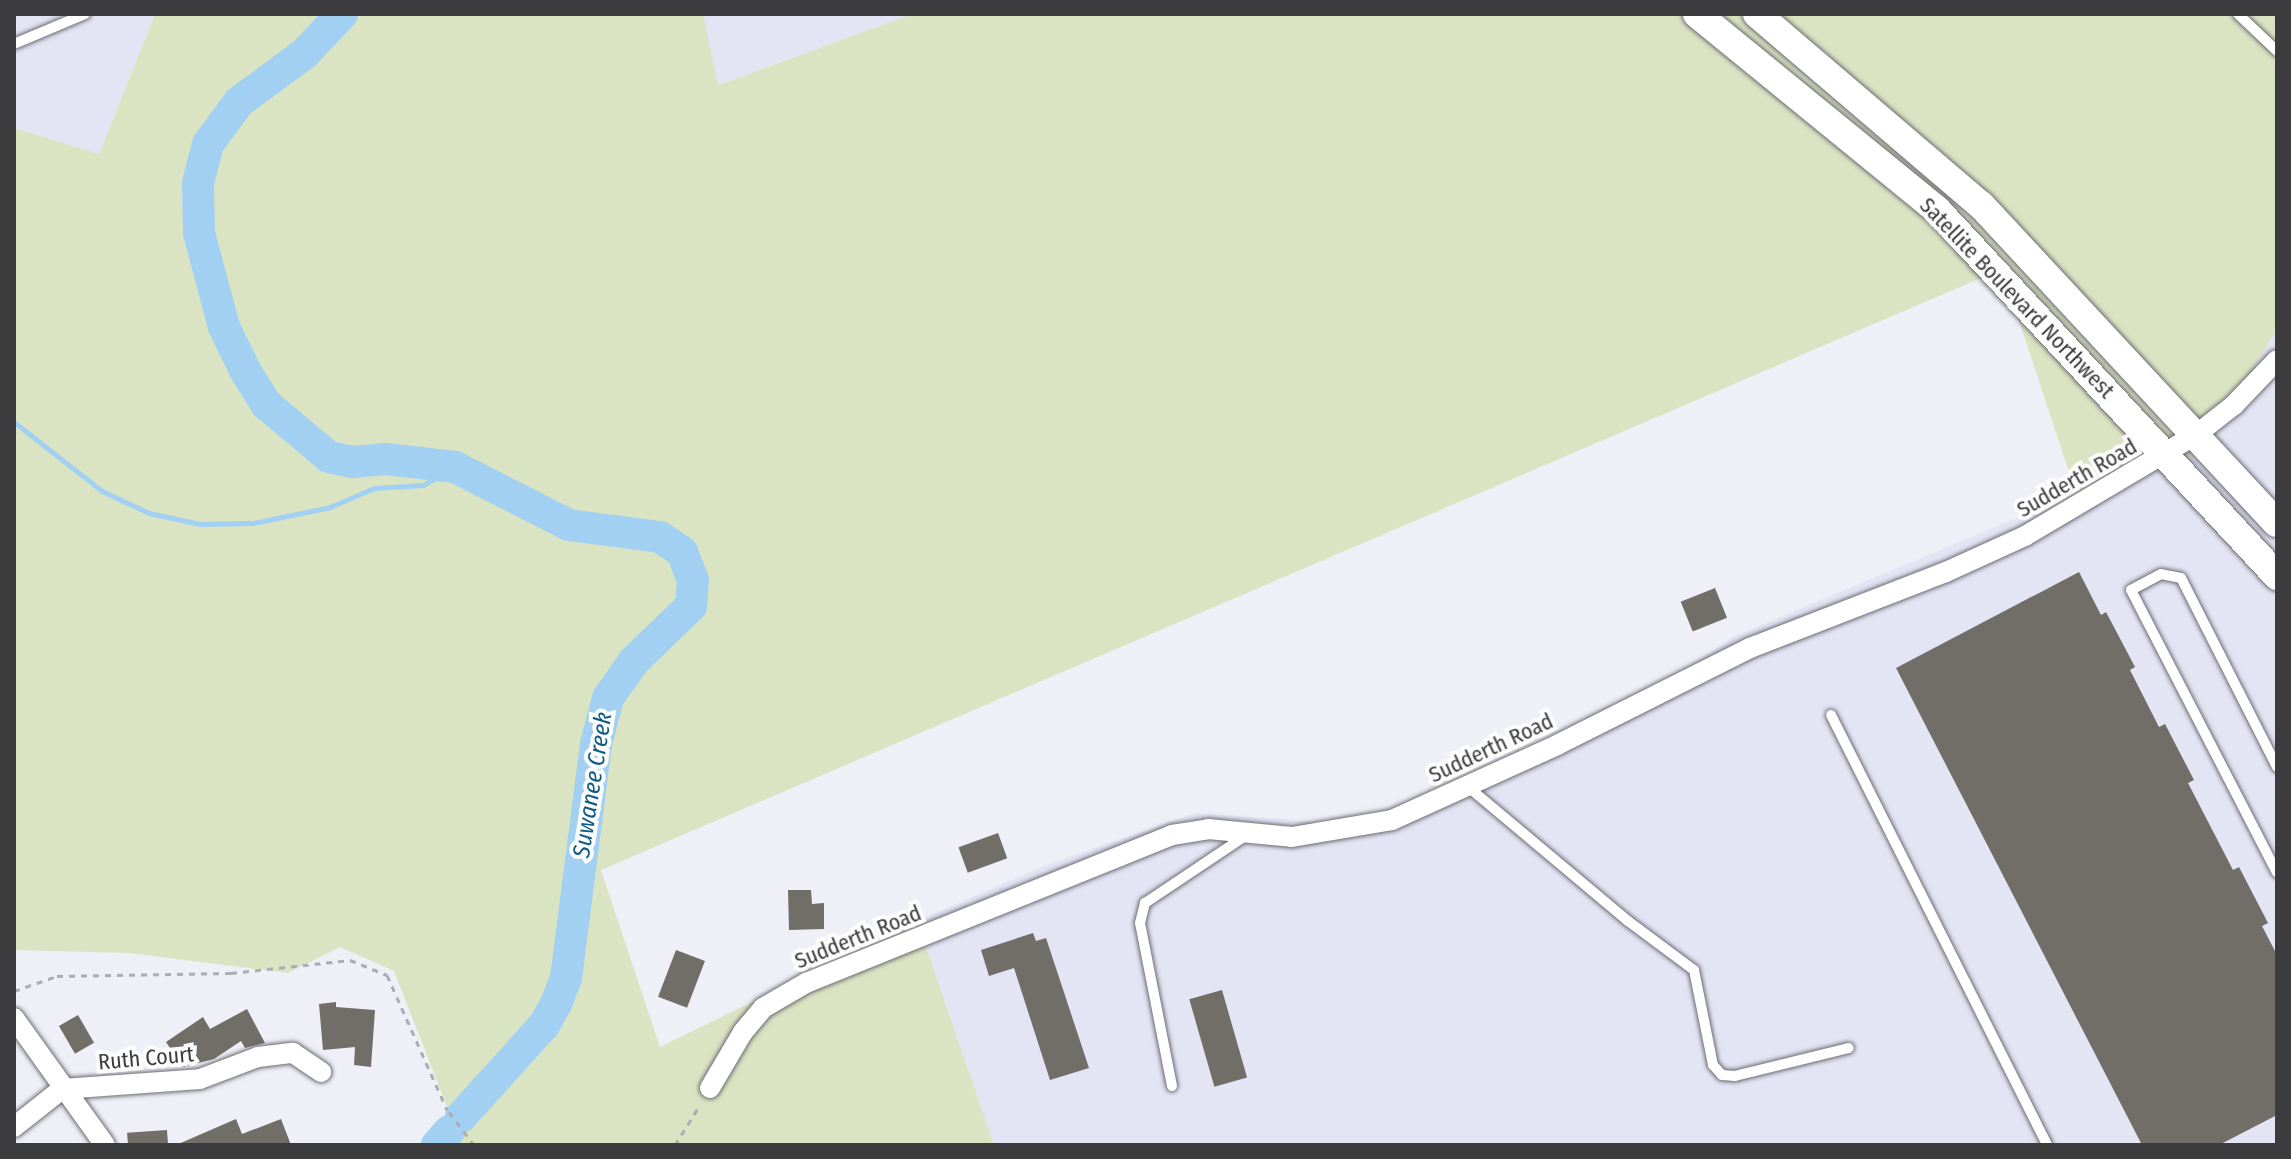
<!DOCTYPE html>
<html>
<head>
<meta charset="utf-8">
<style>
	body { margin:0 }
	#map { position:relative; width:2291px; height:1159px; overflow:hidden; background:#eeeff7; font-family:"Fira Sans Condensed",sans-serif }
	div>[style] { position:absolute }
	.built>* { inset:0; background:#e3e4f4 }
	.green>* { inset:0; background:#dbe4c2 }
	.stream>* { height:5px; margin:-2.5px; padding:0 2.5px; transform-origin:2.5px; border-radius:2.5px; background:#a2d0f2 }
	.river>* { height:32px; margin:-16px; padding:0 16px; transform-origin:16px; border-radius:16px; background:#a2d0f2 }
	.building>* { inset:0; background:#716d67; transform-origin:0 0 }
	.path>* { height:3px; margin-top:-1.5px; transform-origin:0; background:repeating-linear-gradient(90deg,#acacb3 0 6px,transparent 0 12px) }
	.roads { filter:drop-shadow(0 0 2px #6c6c73) drop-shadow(0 0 2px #6c6c73) }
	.service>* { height:10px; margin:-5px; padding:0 5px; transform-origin:5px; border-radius:5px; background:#fff }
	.minor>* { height:20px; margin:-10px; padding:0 10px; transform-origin:10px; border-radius:10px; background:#fff }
	.secondary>* { height:28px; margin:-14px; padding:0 14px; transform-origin:14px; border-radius:14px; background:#fff }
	span { translate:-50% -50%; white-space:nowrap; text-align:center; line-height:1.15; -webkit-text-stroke:8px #fdfdfe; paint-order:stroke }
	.street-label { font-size:22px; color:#3c3c3f }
	.water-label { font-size:24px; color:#0f5b86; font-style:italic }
	.frame { position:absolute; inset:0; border:16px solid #3c3c3f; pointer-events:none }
</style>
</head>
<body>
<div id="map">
	<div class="built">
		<div style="clip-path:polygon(14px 14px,155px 14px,99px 154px,14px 128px)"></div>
		<div style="clip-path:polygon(703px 14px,912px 14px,717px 85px)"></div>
		<div style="clip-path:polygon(2277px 329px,2277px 1145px,994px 1145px,917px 921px,1046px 865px,1196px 813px,1392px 827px,1625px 710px,1733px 637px,2076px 493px,2199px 455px)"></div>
	</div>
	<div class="green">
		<div style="clip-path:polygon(155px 14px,703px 14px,718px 85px,912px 14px,2277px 14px,2277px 329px,2200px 455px,2076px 493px,2002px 269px,601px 870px,660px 1047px,917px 921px,994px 1145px,428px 1145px,448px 1109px,394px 971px,340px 947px,288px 973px,129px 953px,14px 950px,14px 128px,99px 154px)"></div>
	</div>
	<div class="stream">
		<div style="left:14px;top:422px;width:112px;rotate:38.1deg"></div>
		<div style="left:102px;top:491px;width:52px;rotate:25.1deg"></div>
		<div style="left:149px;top:513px;width:52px;rotate:12.2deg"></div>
		<div style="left:200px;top:524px;width:53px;rotate:-1.1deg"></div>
		<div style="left:253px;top:523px;width:79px;rotate:-11.7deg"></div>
		<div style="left:330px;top:507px;width:48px;rotate:-23.4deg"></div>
		<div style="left:374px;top:488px;width:49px;rotate:-3.5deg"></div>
		<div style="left:423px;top:485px;width:37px;rotate:-29deg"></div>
	</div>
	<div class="river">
		<div style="left:342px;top:14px;width:55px;rotate:133.5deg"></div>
		<div style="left:304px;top:54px;width:81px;rotate:143.6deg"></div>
		<div style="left:239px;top:102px;width:52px;rotate:126.4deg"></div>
		<div style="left:208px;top:144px;width:40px;rotate:104.4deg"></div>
		<div style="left:198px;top:183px;width:50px;rotate:88.9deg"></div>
		<div style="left:199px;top:233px;width:97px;rotate:75.1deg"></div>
		<div style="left:224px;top:327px;width:50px;rotate:63.9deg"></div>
		<div style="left:246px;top:372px;width:39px;rotate:58deg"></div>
		<div style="left:267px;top:405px;width:81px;rotate:40deg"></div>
		<div style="left:329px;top:457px;width:24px;rotate:12deg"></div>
		<div style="left:352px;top:462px;width:34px;rotate:-5deg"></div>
		<div style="left:386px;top:459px;width:69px;rotate:6.6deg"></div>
		<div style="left:455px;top:467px;width:128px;rotate:27deg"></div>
		<div style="left:569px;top:525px;width:92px;rotate:7.5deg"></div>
		<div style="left:660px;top:537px;width:27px;rotate:34deg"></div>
		<div style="left:682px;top:552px;width:30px;rotate:69deg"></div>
		<div style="left:693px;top:580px;width:26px;rotate:94deg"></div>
		<div style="left:691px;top:606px;width:79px;rotate:136deg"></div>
		<div style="left:634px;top:661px;width:45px;rotate:125.1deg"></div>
		<div style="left:608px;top:698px;width:48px;rotate:104.6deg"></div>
		<div style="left:596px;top:744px;width:236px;rotate:97.3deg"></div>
		<div style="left:566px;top:978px;width:26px;rotate:111deg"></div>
		<div style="left:557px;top:1002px;width:26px;rotate:119deg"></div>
		<div style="left:544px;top:1025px;width:124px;rotate:132.1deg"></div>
		<div style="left:437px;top:1145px;width:18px;rotate:-49deg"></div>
	</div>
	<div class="building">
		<div style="clip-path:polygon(2079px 572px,2101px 615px,2106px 612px,2135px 667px,2130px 670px,2159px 727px,2165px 724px,2194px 780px,2188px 783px,2233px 870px,2239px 867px,2268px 923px,2262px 926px,2277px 955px,2277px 1115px,2219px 1145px,2142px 1145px,1896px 668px)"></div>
		<div style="left:1715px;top:588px;width:32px;height:37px;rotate:68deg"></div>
		<div style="left:998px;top:833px;width:27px;height:42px;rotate:70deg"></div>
		<div style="clip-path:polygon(788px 890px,811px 890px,812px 904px,824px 903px,824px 929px,789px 930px)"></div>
		<div style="clip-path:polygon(1033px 933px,1036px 941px,1046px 938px,1089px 1068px,1050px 1080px,1014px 968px,989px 976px,981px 950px)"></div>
		<div style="left:676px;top:950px;width:31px;height:50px;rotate:21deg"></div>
		<div style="left:1222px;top:990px;width:91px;height:34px;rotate:74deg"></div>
		<div style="clip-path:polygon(336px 1002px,336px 1007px,375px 1010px,371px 1067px,354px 1065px,355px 1047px,323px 1050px,319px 1004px)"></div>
		<div style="clip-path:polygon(247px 1009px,265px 1043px,245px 1048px,241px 1041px,214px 1059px,183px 1067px,166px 1042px,203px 1017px,210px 1029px)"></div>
		<div style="left:78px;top:1015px;width:32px;height:22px;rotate:60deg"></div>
		<div style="clip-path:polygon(236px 1119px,242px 1134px,281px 1119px,291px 1145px,176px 1145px)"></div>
		<div style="left:167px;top:1130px;width:13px;height:40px;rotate:86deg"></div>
	</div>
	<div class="path">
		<div style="left:14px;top:991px;width:46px;rotate:-19.2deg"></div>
		<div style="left:57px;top:976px;width:174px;rotate:-1deg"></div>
		<div style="left:231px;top:973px;width:120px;rotate:-6.2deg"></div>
		<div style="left:350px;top:960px;width:40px;rotate:22deg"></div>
		<div style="left:387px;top:975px;width:148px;rotate:66deg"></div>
		<div style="left:449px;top:1112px;width:41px;rotate:52.9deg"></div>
		<div style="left:675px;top:1145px;width:47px;rotate:-58deg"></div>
	</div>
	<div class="roads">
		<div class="service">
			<div style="left:2238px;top:14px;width:54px;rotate:43.5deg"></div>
			<div style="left:14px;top:44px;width:77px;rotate:-22.9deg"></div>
			<div style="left:1831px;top:715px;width:481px;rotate:63.3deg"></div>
			<div style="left:2277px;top:767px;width:212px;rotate:-116.9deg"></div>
			<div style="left:2181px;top:578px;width:20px;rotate:-169deg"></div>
			<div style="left:2161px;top:574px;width:34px;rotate:152deg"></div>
			<div style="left:2131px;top:590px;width:318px;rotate:62.7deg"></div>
			<div style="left:1467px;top:786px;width:210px;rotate:40deg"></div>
			<div style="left:1628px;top:921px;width:82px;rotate:36.6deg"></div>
			<div style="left:1694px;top:970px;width:97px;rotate:78.7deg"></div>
			<div style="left:1713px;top:1065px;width:13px;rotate:48deg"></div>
			<div style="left:1722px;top:1075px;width:13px;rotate:4deg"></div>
			<div style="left:1735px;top:1076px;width:117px;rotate:-13.8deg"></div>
			<div style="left:1172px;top:1086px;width:166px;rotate:-101.1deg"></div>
			<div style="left:1140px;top:923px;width:21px;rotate:-76deg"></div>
			<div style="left:1145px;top:903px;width:124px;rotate:-33.8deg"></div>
		</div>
		<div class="minor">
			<div style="left:14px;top:1018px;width:156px;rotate:54.4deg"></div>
			<div style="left:710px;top:1088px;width:65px;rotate:-59.5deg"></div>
			<div style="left:743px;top:1032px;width:31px;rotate:-50deg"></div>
			<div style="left:763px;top:1008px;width:50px;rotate:-30.2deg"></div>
			<div style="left:806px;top:983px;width:395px;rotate:-22deg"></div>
			<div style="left:1172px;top:835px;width:36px;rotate:-9deg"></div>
			<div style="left:1208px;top:829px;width:84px;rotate:5.4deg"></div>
			<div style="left:1292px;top:837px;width:101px;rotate:-9.6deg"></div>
			<div style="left:1392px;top:820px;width:181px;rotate:-24.4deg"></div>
			<div style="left:1557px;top:745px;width:216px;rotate:-26.7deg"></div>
			<div style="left:1750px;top:648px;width:210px;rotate:-21.2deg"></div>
			<div style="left:1946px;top:572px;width:87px;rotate:-24.5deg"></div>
			<div style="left:2025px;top:536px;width:200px;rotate:-30.7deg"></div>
			<div style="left:2197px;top:434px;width:47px;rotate:-38.1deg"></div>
			<div style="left:2234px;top:405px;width:62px;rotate:-46.3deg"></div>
			<div style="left:62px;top:1089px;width:138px;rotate:-4.1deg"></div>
			<div style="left:200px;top:1079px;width:62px;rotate:-20.8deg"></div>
			<div style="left:258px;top:1057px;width:35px;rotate:-7deg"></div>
			<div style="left:293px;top:1053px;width:34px;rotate:34deg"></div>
			<div style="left:14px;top:1127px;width:61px;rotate:-38.4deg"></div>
		</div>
		<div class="secondary">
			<div style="left:1697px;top:14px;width:310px;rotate:39.2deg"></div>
			<div style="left:1937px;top:210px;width:500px;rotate:47.1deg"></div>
			<div style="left:1757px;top:14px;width:294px;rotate:40.5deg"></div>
			<div style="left:1981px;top:205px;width:434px;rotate:47.1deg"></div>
		</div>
	</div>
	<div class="street-label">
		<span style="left:2017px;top:298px;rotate:46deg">Satellite Boulevard Northwest</span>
		<span style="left:2077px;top:478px;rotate:-30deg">Sudderth Road</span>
		<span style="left:1491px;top:748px;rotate:-25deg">Sudderth Road</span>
		<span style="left:858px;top:937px;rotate:-22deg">Sudderth Road</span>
		<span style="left:146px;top:1058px;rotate:-5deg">Ruth Court</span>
	</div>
	<div class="water-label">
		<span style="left:593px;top:785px;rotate:-81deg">Suwanee Creek</span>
	</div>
	<div class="frame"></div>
</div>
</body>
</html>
